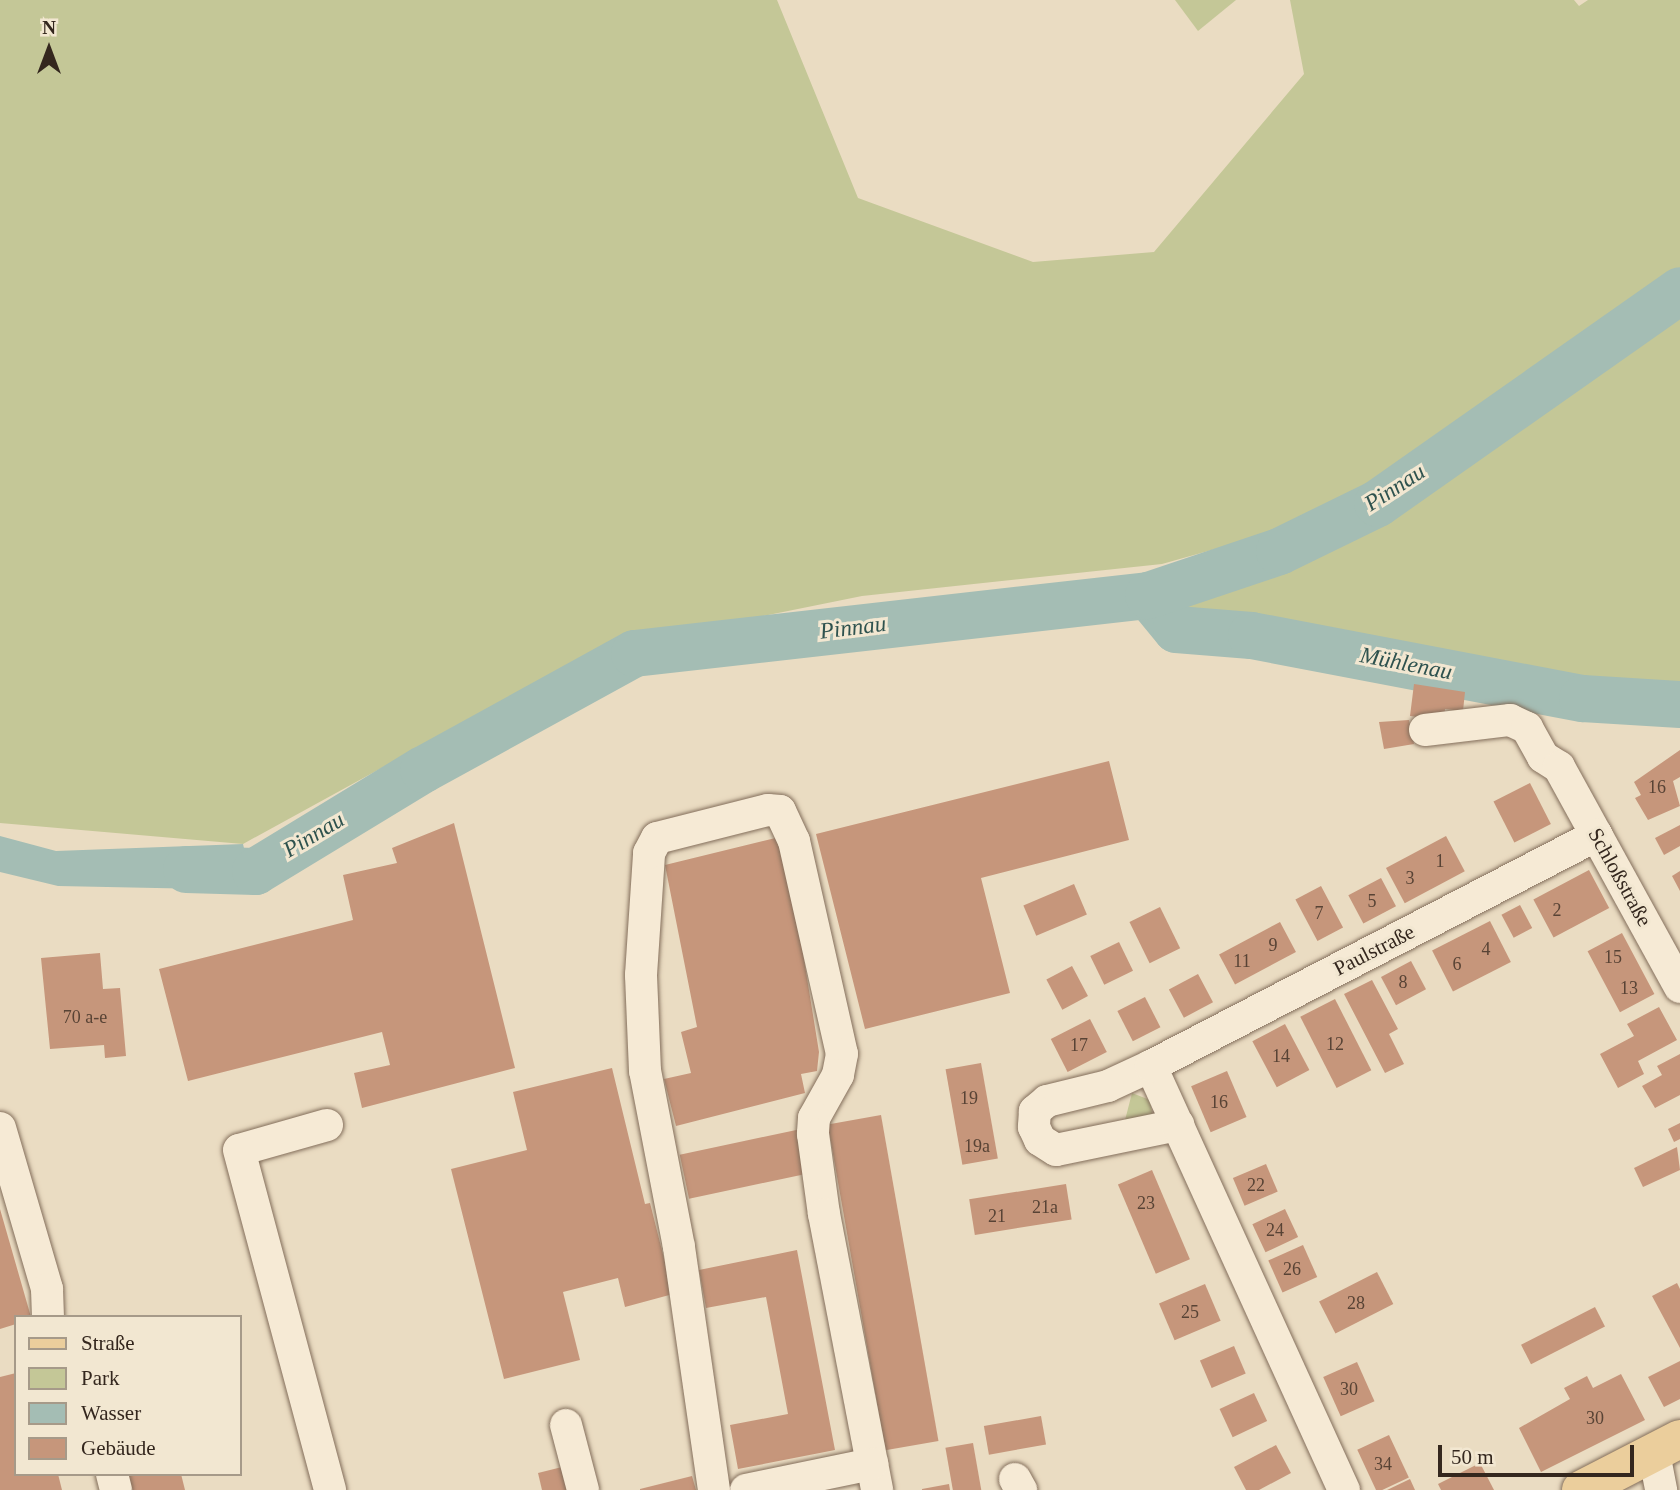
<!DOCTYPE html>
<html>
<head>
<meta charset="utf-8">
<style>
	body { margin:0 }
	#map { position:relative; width:1680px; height:1490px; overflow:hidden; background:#eadcc2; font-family:Georgia,serif }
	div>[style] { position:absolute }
	.green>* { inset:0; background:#c4c797 }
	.water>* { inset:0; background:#a4bdb4 }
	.river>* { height:47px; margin:-23.5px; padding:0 23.5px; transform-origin:23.5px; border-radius:23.5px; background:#a4bdb4 }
	.building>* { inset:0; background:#c6967b; transform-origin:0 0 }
	.roads { filter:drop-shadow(0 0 2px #836e5b) drop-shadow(0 0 2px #836e5b) }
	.minor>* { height:32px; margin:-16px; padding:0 16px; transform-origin:16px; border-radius:16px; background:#f6ead5 }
	.major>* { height:38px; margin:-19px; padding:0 19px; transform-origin:19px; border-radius:19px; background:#ebce9c }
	span { translate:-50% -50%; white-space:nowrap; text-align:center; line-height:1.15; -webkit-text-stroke:6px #f2e7d1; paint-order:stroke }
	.number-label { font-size:18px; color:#584335 }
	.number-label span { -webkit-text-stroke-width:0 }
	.street-label { font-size:21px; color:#34271e }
	.water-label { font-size:23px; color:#2e524e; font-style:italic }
	.legend { position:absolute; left:14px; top:1315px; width:228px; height:161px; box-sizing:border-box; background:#f2e7d1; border:2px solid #a69a89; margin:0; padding:9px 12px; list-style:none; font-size:21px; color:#34271e }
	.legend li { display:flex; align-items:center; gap:14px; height:35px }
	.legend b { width:35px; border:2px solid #a69a89 }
	.north { position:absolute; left:14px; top:14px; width:70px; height:70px; -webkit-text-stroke:5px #f2e7d1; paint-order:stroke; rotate:0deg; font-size:19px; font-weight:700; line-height:28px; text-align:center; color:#34271e }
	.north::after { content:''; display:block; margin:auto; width:24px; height:32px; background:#34271e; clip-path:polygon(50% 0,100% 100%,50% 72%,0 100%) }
	.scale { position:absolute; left:1438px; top:1445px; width:196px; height:32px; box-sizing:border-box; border:4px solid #34271e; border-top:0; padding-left:9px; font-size:21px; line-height:24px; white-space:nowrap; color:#34271e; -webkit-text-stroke:5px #f2e7d1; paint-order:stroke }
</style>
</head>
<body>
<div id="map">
	<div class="green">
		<div style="clip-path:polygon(0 0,777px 0,858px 198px,1033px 262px,1154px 252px,1304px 74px,1290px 0,1574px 0,1579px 6px,1588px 0,1680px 0,1680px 704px,1582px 698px,1251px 635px,1176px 629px,1148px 595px,1279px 551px,1371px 505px,1162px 564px,862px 596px,664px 636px,449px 731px,243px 844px,0 823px)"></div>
		<div style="clip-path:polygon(1175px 0,1236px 0,1198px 31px)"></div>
		<div style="clip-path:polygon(1132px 1093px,1150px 1100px,1152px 1113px,1148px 1122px,1123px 1128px)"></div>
	</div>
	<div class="water">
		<div style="clip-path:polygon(0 836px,56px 851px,243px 844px,254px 890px,58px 886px,0 872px)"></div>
	</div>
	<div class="river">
		<div style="left:1148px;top:595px;width:44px;rotate:50.5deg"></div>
		<div style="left:1176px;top:629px;width:75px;rotate:4.6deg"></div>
		<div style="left:1251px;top:635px;width:337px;rotate:10.8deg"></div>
		<div style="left:1582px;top:698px;width:98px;rotate:3.5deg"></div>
		<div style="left:186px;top:869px;width:69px;rotate:1.7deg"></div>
		<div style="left:255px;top:871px;width:197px;rotate:-31.3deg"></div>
		<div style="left:423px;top:769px;width:241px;rotate:-28.8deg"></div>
		<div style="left:634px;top:653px;width:517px;rotate:-6.44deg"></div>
		<div style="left:1148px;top:595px;width:138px;rotate:-18.6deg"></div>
		<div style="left:1279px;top:551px;width:109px;rotate:-26.1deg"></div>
		<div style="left:1377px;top:503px;width:370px;rotate:-35.1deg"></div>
	</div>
	<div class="building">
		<div style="clip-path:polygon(1414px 684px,1465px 692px,1463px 711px,1445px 709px,1444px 720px,1410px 716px)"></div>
		<div style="clip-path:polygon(1409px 720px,1414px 744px,1384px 749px,1379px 722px)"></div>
		<div style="clip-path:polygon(1680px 750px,1680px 777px,1673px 781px,1680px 806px,1648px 820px,1635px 798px,1641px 795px,1634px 782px)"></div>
		<div style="clip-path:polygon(1109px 761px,1129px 840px,981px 878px,1010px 993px,865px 1029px,816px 834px)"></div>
		<div style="left:1530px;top:783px;width:46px;height:41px;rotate:63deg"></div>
		<div style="clip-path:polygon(454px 823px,515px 1068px,362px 1108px,354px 1073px,390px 1065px,382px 1032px,188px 1081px,159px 969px,353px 920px,343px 875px,397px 863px,392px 848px)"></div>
		<div style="clip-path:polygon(1680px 825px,1680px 846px,1664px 855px,1655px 838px)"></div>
		<div style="clip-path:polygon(784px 836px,819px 1052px,817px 1071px,801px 1074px,805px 1093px,676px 1126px,664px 1079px,691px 1073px,681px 1032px,697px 1027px,665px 865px)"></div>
		<div style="left:1446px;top:836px;width:40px;height:68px;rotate:62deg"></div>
		<div style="left:1589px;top:870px;width:43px;height:63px;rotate:62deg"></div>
		<div style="clip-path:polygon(1680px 871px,1680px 891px,1672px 876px)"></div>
		<div style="left:1381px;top:878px;width:32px;height:37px;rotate:62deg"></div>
		<div style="left:1074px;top:884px;width:33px;height:55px;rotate:67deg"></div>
		<div style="left:1321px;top:886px;width:47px;height:29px;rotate:62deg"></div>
		<div style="left:1520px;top:905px;width:26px;height:21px;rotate:62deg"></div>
		<div style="left:1160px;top:907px;width:46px;height:34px;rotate:64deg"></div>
		<div style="left:1490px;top:921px;width:46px;height:65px;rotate:63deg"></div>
		<div style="left:1280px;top:922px;width:34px;height:69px;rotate:62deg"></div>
		<div style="left:1622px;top:933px;width:69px;height:39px;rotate:62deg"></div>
		<div style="left:1119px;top:942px;width:32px;height:32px;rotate:64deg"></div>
		<div style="clip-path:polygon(100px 953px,103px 989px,120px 988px,126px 1056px,105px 1058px,104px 1045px,50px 1049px,41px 958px)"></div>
		<div style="left:1411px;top:961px;width:32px;height:34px;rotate:62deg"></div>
		<div style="left:1072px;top:966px;width:34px;height:29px;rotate:62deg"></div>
		<div style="left:1198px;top:974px;width:32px;height:33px;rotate:62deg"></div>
		<div style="clip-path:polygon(1372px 980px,1398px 1029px,1389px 1034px,1404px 1064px,1385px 1073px,1344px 994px)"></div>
		<div style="left:1145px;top:997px;width:34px;height:31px;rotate:63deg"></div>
		<div style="left:1335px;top:999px;width:80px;height:39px;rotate:63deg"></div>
		<div style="clip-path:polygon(1659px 1007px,1677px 1040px,1638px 1061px,1644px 1074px,1618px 1088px,1600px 1054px,1634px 1036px,1627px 1024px)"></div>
		<div style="left:1090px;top:1019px;width:37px;height:44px;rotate:63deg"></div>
		<div style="left:1285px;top:1024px;width:52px;height:37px;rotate:62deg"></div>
		<div style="clip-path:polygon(1680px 1054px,1680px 1095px,1655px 1108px,1642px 1086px,1662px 1075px,1657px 1066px)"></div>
		<div style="left:981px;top:1063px;width:97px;height:36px;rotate:80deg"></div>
		<div style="clip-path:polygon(612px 1068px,645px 1204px,650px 1203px,673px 1294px,625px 1307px,618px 1278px,563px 1292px,580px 1360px,504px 1379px,451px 1169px,527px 1150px,513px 1092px)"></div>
		<div style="left:1227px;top:1071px;width:50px;height:39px;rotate:67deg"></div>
		<div style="left:881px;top:1115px;width:331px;height:54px;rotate:80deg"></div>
		<div style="clip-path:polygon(1680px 1123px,1680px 1139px,1674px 1142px,1668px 1129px)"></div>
		<div style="left:801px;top:1129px;width:45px;height:124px;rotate:78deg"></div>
		<div style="clip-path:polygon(1677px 1147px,1680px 1170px,1643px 1187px,1634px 1168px)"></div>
		<div style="left:1266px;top:1164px;width:30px;height:36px;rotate:67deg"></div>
		<div style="left:1152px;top:1170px;width:97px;height:37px;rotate:67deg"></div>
		<div style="left:1066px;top:1184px;width:36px;height:98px;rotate:81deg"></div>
		<div style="clip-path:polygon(0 1209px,31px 1317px,16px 1317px,16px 1324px,0 1329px)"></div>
		<div style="left:1285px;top:1209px;width:31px;height:36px;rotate:65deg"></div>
		<div style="left:1303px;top:1245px;width:35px;height:38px;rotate:66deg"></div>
		<div style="clip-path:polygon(797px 1250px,835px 1450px,738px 1469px,730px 1425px,788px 1414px,766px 1297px,706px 1308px,699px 1270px)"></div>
		<div style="left:1377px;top:1272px;width:36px;height:65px;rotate:63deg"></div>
		<div style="clip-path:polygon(1677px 1283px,1680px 1289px,1680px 1348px,1652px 1296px)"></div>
		<div style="left:1205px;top:1284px;width:40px;height:50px;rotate:67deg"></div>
		<div style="left:1595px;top:1307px;width:22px;height:83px;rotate:63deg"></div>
		<div style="left:1234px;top:1346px;width:30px;height:37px;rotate:67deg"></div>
		<div style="clip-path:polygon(1680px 1361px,1680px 1399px,1664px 1407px,1648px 1377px)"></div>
		<div style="left:1357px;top:1362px;width:43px;height:37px;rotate:66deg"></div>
		<div style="clip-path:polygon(16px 1373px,16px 1474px,58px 1474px,62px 1490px,0 1490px,0 1377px)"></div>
		<div style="clip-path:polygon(1621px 1374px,1645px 1420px,1541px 1472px,1519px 1428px,1570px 1399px,1564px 1388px,1587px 1376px,1593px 1388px)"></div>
		<div style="left:1254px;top:1393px;width:31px;height:38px;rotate:65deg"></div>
		<div style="left:1041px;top:1416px;width:29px;height:58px;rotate:80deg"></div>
		<div style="left:1389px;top:1435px;width:47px;height:35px;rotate:65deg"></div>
		<div style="left:973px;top:1443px;width:48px;height:28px;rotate:80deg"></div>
		<div style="clip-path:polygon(1276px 1445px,1291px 1473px,1259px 1490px,1246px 1490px,1234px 1467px)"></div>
		<div style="clip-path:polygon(1480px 1463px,1494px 1490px,1441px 1490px,1438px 1484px)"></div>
		<div style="clip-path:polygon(570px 1465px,576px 1490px,542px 1490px,538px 1473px)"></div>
		<div style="clip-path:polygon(123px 1474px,181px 1474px,185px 1490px,128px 1490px)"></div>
		<div style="clip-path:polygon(692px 1476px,696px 1490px,640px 1490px,640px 1489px)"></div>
		<div style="clip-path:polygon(1410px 1479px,1415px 1490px,1387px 1490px)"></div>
		<div style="clip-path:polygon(949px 1484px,950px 1490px,922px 1490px,922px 1489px)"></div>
	</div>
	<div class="roads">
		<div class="minor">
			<div style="left:1425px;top:730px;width:86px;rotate:-6.7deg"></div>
			<div style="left:1510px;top:720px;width:19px;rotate:25deg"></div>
			<div style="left:1527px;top:728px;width:33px;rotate:61deg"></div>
			<div style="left:1543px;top:757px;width:19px;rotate:32deg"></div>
			<div style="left:1559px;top:767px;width:251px;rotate:61.2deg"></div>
			<div style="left:1151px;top:1066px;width:47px;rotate:155.1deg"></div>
			<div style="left:1108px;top:1086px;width:63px;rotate:166.2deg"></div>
			<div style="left:1047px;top:1101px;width:16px;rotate:140deg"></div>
			<div style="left:1035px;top:1111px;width:16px;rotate:94deg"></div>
			<div style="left:1034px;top:1127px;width:14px;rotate:65deg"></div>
			<div style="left:1040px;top:1140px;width:19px;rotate:32deg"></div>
			<div style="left:1056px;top:1150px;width:125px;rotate:-11.6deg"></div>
			<div style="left:327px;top:1125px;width:91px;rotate:164.1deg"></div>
			<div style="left:239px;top:1150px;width:352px;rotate:75deg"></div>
			<div style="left:0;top:1128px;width:168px;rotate:73.7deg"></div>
			<div style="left:47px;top:1289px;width:28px;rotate:88deg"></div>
			<div style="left:566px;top:1425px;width:67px;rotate:75.3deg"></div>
			<div style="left:1654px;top:1453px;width:38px;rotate:79deg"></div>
			<div style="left:112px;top:1474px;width:16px;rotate:76deg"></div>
			<div style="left:1015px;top:1479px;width:13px;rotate:61deg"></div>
			<div style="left:714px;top:1490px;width:246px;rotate:-98.2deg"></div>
			<div style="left:679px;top:1247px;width:179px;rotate:-100.9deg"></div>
			<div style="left:645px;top:1071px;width:96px;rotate:-92.4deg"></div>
			<div style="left:641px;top:975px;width:122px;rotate:-86.2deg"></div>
			<div style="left:649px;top:853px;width:17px;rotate:-62deg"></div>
			<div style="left:657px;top:838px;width:114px;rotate:-14.2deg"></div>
			<div style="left:768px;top:810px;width:12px;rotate:5deg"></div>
			<div style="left:780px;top:811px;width:33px;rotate:65deg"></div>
			<div style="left:794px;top:841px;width:218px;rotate:77.3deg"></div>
			<div style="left:842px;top:1054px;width:21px;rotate:101deg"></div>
			<div style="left:838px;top:1075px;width:49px;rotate:119.2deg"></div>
			<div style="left:814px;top:1118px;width:16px;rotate:94deg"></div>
			<div style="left:813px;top:1134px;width:81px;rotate:82.2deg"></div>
			<div style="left:824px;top:1214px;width:281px;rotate:79.1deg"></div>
			<div style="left:746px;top:1490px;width:129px;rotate:-11.7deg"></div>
			<div style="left:1344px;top:1490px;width:466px;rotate:-114.5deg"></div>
			<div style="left:1151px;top:1066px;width:502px;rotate:-27.38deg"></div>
		</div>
		<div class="major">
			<div style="left:1581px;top:1490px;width:111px;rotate:-27.3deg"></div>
		</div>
	</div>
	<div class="number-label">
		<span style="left:1657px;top:787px">16</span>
		<span style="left:1440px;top:861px">1</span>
		<span style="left:1410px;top:878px">3</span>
		<span style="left:1372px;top:901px">5</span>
		<span style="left:1557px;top:910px">2</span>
		<span style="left:1319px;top:913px">7</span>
		<span style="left:1273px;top:945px">9</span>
		<span style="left:1486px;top:949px">4</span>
		<span style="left:1613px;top:957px">15</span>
		<span style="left:1242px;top:961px">11</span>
		<span style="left:1457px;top:964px">6</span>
		<span style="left:1403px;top:982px">8</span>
		<span style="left:1629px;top:988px">13</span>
		<span style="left:85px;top:1017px">70 a-e</span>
		<span style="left:1335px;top:1044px">12</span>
		<span style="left:1079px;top:1045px">17</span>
		<span style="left:1281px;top:1056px">14</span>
		<span style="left:969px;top:1098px">19</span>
		<span style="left:1219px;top:1102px">16</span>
		<span style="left:977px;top:1146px">19a</span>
		<span style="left:1256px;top:1185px">22</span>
		<span style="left:1146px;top:1203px">23</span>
		<span style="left:1045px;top:1207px">21a</span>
		<span style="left:997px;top:1216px">21</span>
		<span style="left:1275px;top:1230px">24</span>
		<span style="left:1292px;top:1269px">26</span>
		<span style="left:1356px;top:1303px">28</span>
		<span style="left:1190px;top:1312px">25</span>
		<span style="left:1349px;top:1389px">30</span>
		<span style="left:1595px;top:1418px">30</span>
		<span style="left:1383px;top:1464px">34</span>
	</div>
	<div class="street-label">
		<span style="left:1620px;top:877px;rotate:61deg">Schloßstraße</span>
		<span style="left:1374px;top:950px;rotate:-27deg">Paulstraße</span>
	</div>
	<div class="water-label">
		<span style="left:1395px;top:488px;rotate:-33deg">Pinnau</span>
		<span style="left:853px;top:628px;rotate:-7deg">Pinnau</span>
		<span style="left:1406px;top:664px;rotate:11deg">Mühlenau</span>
		<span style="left:314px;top:835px;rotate:-31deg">Pinnau</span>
	</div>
	<ul class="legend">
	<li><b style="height:9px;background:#ebce9c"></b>Straße</li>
	<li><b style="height:19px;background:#c4c797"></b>Park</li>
	<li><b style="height:19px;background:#a4bdb4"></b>Wasser</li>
	<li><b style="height:19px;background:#c6967b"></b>Gebäude</li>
	</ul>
	<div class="north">N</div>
	<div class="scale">50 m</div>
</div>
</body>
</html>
